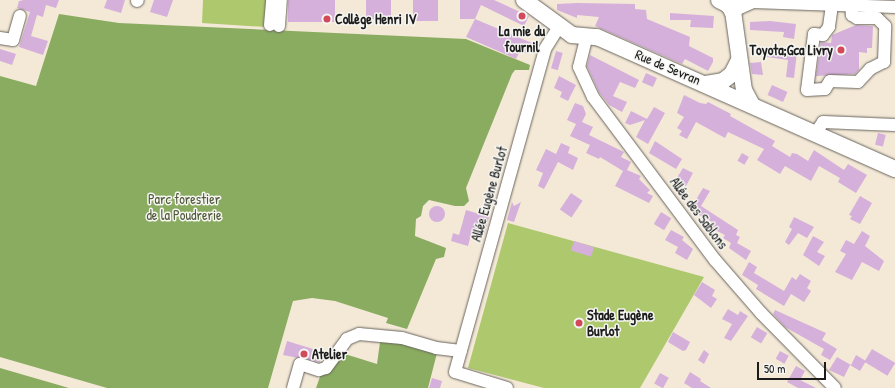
<!DOCTYPE html>
<html>
<head>
<meta charset="utf-8">
<style>
	body { margin:0 }
	#map { position:relative; width:895px; height:388px; overflow:hidden; background:#f4e9d7; font-family:"Patrick Hand",sans-serif }
	div>[style] { position:absolute }
	.green>* { inset:0; background:#aec86e }
	.forest>* { inset:0; background:#8aac61 }
	.building>* { inset:0; background:#d5b0db; transform-origin:0 0 }
	.round { border-radius:50% }
	.roads { filter:drop-shadow(0 0 1px #68645d) drop-shadow(0 0 1px #68645d) }
	.minor>* { height:12px; margin:-6px; padding:0 6px; transform-origin:6px; border-radius:6px; background:#fff }
	.major>* { height:16px; margin:-8px; padding:0 8px; transform-origin:8px; border-radius:8px; background:#fff }
	.highway>* { height:18px; margin:-9px; padding:0 9px; transform-origin:9px; border-radius:9px; background:#fff }
	.dots>* { width:11px; height:11px; translate:-50% -50%; box-sizing:border-box; border:2px solid #f6f6f2; border-radius:50% }
	span { translate:-50% -50%; white-space:nowrap; text-align:center; line-height:1.15; -webkit-text-stroke:3px #f6f6f2; paint-order:stroke }
	.poi-label { font-size:14px; color:#1c1c1c; font-weight:700 }
	.left { translate:0 -50%; text-align:left }
	.right { translate:-100% -50%; text-align:right }
	.street-label { font-size:14px; color:#1c1c1c }
	.park-label { font-size:14px; color:#4f5839 }
	.scale { position:absolute; left:757px; top:362px; width:69px; height:18px; box-sizing:border-box; border:2px solid #1c1c1c; border-top:0; padding-left:5px; font-size:12px; line-height:14px; white-space:nowrap; color:#1c1c1c; -webkit-text-stroke:3px #f6f6f2; paint-order:stroke }
</style>
</head>
<body>
<div id="map">
	<div class="green">
		<div style="clip-path:polygon(203px 0,267px 0,266px 27px,202px 23px)"></div>
		<div style="clip-path:polygon(508px 223px,704px 277px,640px 388px,544px 388px,468px 368px)"></div>
	</div>
	<div class="forest">
		<div style="clip-path:polygon(59px 14px,119px 23px,466px 39px,530px 65px,529px 70px,515px 70px,512px 74px,466px 188px,469px 201px,464px 206px,455px 206px,429px 200px,423px 206px,421px 216px,416px 219px,415px 236px,446px 248px,444px 257px,436px 259px,407px 329px,386px 323px,388px 318px,335px 301px,312px 298px,293px 301px,268px 388px,107px 388px,0 357px,0 76px,36px 86px)"></div>
		<div style="clip-path:polygon(403px 341px,437px 353px,428px 388px,316px 388px,322px 371px,331px 370px,345px 354px,377px 364px,380px 342px)"></div>
		<div style="clip-path:polygon(0 368px,69px 388px,0 388px)"></div>
	</div>
	<div class="building">
		<div style="clip-path:polygon(24px 0,59px 0,56px 8px,46px 5px,43px 17px,37px 15px,31px 36px,48px 41px,43px 55px,19px 47px,30px 12px,17px 8px,19px 1px)"></div>
		<div style="clip-path:polygon(107px 0,125px 0,121px 13px,104px 8px)"></div>
		<div style="clip-path:polygon(154px 0,173px 0,167px 17px,150px 12px)"></div>
		<div style="left:288px;top:0;width:47px;height:22px"></div>
		<div style="left:366px;top:0;width:25px;height:19px"></div>
		<div style="left:413px;top:0;width:25px;height:21px"></div>
		<div style="clip-path:polygon(460px 0,494px 0,529px 16px,524px 26px,481px 5px,475px 19px,460px 19px)"></div>
		<div style="clip-path:polygon(577px 3px,635px 4px,635px 9px,646px 10px,647px 19px,690px 37px,689px 46px,713px 58px,713px 62px,708px 71px,685px 59px,682px 64px,595px 26px,599px 17px,577px 15px,577px 18px,557px 10px,557px 4px)"></div>
		<div style="clip-path:polygon(670px 13px,714px 16px,713px 28px,690px 27px,691px 20px,670px 20px)"></div>
		<div style="clip-path:polygon(475px 19px,532px 43px,528px 54px,520px 51px,516px 59px,466px 37px)"></div>
		<div style="clip-path:polygon(770px 21px,796px 24px,794px 39px,783px 37px,784px 32px,750px 30px,750px 22px)"></div>
		<div style="clip-path:polygon(856px 25px,873px 26px,872px 48px,867px 48px,867px 53px,859px 52px,859px 70px,855px 74px,816px 76px,821px 42px,831px 43px,832px 35px)"></div>
		<div style="clip-path:polygon(768px 48px,797px 52px,794px 78px,786px 77px,788px 60px,767px 57px)"></div>
		<div style="clip-path:polygon(0 49px,16px 54px,12px 65px,0 61px)"></div>
		<div style="left:556px;top:51px;width:7px;height:18px;rotate:16deg"></div>
		<div style="clip-path:polygon(590px 55px,639px 80px,635px 88px,620px 82px,613px 96px,627px 102px,622px 112px,609px 105px,599px 92px,587px 66px)"></div>
		<div style="clip-path:polygon(761px 62px,763px 75px,752px 74px,750px 63px)"></div>
		<div style="left:646px;top:73px;width:12px;height:10px;rotate:24deg"></div>
		<div style="clip-path:polygon(559px 76px,576px 85px,568px 101px,560px 97px,562px 92px,554px 88px)"></div>
		<div style="left:772px;top:85px;width:17px;height:11px;rotate:24deg"></div>
		<div style="clip-path:polygon(684px 95px,700px 103px,706px 104px,708px 102px,731px 114px,730px 116px,775px 141px,772px 146px,790px 157px,792px 153px,797px 154px,808px 161px,814px 150px,844px 170px,848px 164px,867px 175px,856px 193px,838px 182px,840px 178px,819px 166px,811px 181px,785px 166px,780px 174px,757px 160px,764px 149px,728px 132px,725px 138px,696px 122px,687px 139px,679px 135px,682px 131px,677px 128px,684px 117px,677px 113px)"></div>
		<div style="clip-path:polygon(575px 103px,583px 106px,586px 114px,582px 122px,593px 127px,589px 135px,624px 152px,621px 157px,631px 162px,627px 170px,641px 176px,639px 179px,650px 190px,647px 193px,653px 196px,649px 203px,615px 186px,623px 171px,600px 157px,599px 159px,586px 153px,590px 145px,570px 136px,576px 124px,567px 120px)"></div>
		<div style="clip-path:polygon(654px 107px,665px 113px,648px 144px,636px 137px,645px 120px,630px 125px,625px 123px,631px 111px,647px 119px)"></div>
		<div style="left:878px;top:133px;width:8px;height:12px;rotate:14deg"></div>
		<div style="clip-path:polygon(655px 141px,682px 159px,676px 169px,649px 153px)"></div>
		<div style="clip-path:polygon(561px 143px,570px 147px,568px 153px,578px 158px,573px 170px,558px 162px,544px 189px,538px 186px,543px 173px,536px 170px,546px 149px,556px 154px)"></div>
		<div style="left:742px;top:153px;width:8px;height:9px;rotate:30deg"></div>
		<div style="clip-path:polygon(683px 168px,693px 173px,686px 186px,675px 181px)"></div>
		<div style="clip-path:polygon(703px 188px,710px 191px,701px 206px,738px 230px,736px 235px,740px 237px,737px 243px,751px 251px,746px 260px,729px 248px,731px 243px,723px 238px,725px 235px,709px 227px,712px 222px,690px 210px)"></div>
		<div style="left:571px;top:193px;width:14px;height:20px;rotate:34deg"></div>
		<div style="clip-path:polygon(860px 196px,872px 203px,860px 224px,850px 219px,852px 216px,849px 215px)"></div>
		<div style="clip-path:polygon(512px 202px,514px 206px,521px 202px,514px 222px,507px 220px)"></div>
		<div class="round" style="left:429px;top:206px;width:16px;height:16px"></div>
		<div style="clip-path:polygon(466px 210px,489px 217px,484px 235px,472px 231px,468px 246px,451px 241px,453px 233px,459px 235px)"></div>
		<div style="left:661px;top:212px;width:12px;height:14px;rotate:31deg"></div>
		<div style="clip-path:polygon(794px 217px,814px 227px,807px 238px,798px 233px,789px 245px,785px 242px,792px 229px,789px 227px)"></div>
		<div style="clip-path:polygon(671px 230px,684px 237px,682px 240px,693px 249px,687px 260px,675px 253px,678px 247px,665px 240px)"></div>
		<div style="clip-path:polygon(862px 231px,870px 236px,865px 246px,884px 261px,879px 271px,862px 262px,852px 280px,835px 272px,846px 254px,840px 251px,846px 240px,854px 244px)"></div>
		<div style="clip-path:polygon(813px 236px,824px 242px,817px 252px,825px 256px,819px 266px,803px 255px)"></div>
		<div style="left:574px;top:241px;width:21px;height:10px;rotate:17deg"></div>
		<div style="clip-path:polygon(749px 262px,757px 267px,754px 273px,784px 291px,792px 277px,796px 280px,800px 274px,811px 281px,807px 288px,811px 291px,804px 302px,791px 294px,784px 306px,756px 289px,758px 285px,742px 275px)"></div>
		<div style="clip-path:polygon(702px 282px,715px 290px,712px 296px,717px 299px,711px 308px,694px 295px)"></div>
		<div style="clip-path:polygon(728px 309px,738px 315px,740px 311px,748px 316px,731px 341px,724px 338px,732px 324px,722px 319px)"></div>
		<div style="clip-path:polygon(775px 310px,826px 333px,822px 340px,837px 349px,830px 360px,821px 355px,824px 349px,785px 327px,773px 314px)"></div>
		<div style="left:757px;top:327px;width:12px;height:12px;rotate:31deg"></div>
		<div style="clip-path:polygon(673px 332px,690px 342px,686px 350px,683px 351px,668px 342px)"></div>
		<div style="clip-path:polygon(287px 341px,326px 353px,324px 357px,319px 362px,283px 355px)"></div>
		<div style="left:872px;top:349px;width:27px;height:15px;rotate:31deg"></div>
		<div style="clip-path:polygon(704px 350px,709px 354px,704px 364px,698px 360px)"></div>
		<div style="left:780px;top:351px;width:10px;height:9px;rotate:29deg"></div>
		<div style="clip-path:polygon(856px 355px,866px 361px,860px 371px,850px 365px,844px 377px,829px 370px,837px 357px,851px 365px)"></div>
		<div style="clip-path:polygon(796px 366px,805px 371px,800px 380px,816px 388px,798px 388px,787px 382px)"></div>
		<div style="clip-path:polygon(690px 372px,701px 379px,700px 381px,711px 388px,692px 388px,684px 383px)"></div>
		<div style="left:660px;top:373px;width:10px;height:12px;rotate:29deg"></div>
		<div style="clip-path:polygon(432px 378px,442px 381px,440px 388px,429px 388px)"></div>
	</div>
	<div class="roads">
		<div class="minor">
			<div style="left:137px;top:1px;width:1px;rotate:-45deg"></div>
			<div style="left:832px;top:5px;width:22px;rotate:98deg"></div>
			<div style="left:829px;top:27px;width:10px;rotate:127deg"></div>
			<div style="left:823px;top:35px;width:9px;rotate:-174deg"></div>
			<div style="left:814px;top:34px;width:56px;rotate:97.1deg"></div>
			<div style="left:807px;top:90px;width:18px;rotate:-3deg"></div>
			<div style="left:825px;top:89px;width:9px;rotate:-58deg"></div>
			<div style="left:830px;top:81px;width:28px;rotate:2deg"></div>
			<div style="left:858px;top:82px;width:18px;rotate:-47deg"></div>
			<div style="left:870px;top:69px;width:16px;rotate:-27deg"></div>
			<div style="left:884px;top:62px;width:36px;rotate:-88deg"></div>
			<div style="left:885px;top:26px;width:11px;rotate:-135deg"></div>
			<div style="left:877px;top:18px;width:20px;rotate:180deg"></div>
			<div style="left:857px;top:18px;width:6px;rotate:-149deg"></div>
			<div style="left:852px;top:15px;width:9px;rotate:-96deg"></div>
			<div style="left:733px;top:11px;width:22px;rotate:-24deg"></div>
			<div style="left:753px;top:2px;width:142px;rotate:2deg"></div>
			<div style="left:270px;top:25px;width:25px;rotate:-85deg"></div>
			<div style="left:279px;top:26px;width:26px;rotate:-86deg"></div>
			<div style="left:587px;top:35px;width:33px;rotate:104deg"></div>
			<div style="left:579px;top:67px;width:33px;rotate:65deg"></div>
			<div style="left:593px;top:97px;width:204px;rotate:53.2deg"></div>
			<div style="left:715px;top:260px;width:70px;rotate:49deg"></div>
			<div style="left:761px;top:313px;width:105px;rotate:45.4deg"></div>
			<div style="left:0;top:38px;width:13px;rotate:9deg"></div>
			<div style="left:13px;top:40px;width:25px;rotate:-74deg"></div>
			<div style="left:815px;top:134px;width:14px;rotate:-56deg"></div>
			<div style="left:823px;top:122px;width:72px;rotate:2.4deg"></div>
			<div style="left:293px;top:388px;width:25px;rotate:-74deg"></div>
			<div style="left:300px;top:364px;width:20px;rotate:18deg"></div>
			<div style="left:319px;top:370px;width:7px;rotate:-16deg"></div>
			<div style="left:326px;top:368px;width:36px;rotate:-54deg"></div>
			<div style="left:347px;top:339px;width:13px;rotate:-23deg"></div>
			<div style="left:359px;top:334px;width:43px;rotate:5.3deg"></div>
			<div style="left:402px;top:338px;width:35px;rotate:16deg"></div>
			<div style="left:436px;top:348px;width:25px;rotate:7deg"></div>
			<div style="left:507px;top:388px;width:54px;rotate:-162.9deg"></div>
			<div style="left:455px;top:372px;width:335px;rotate:-74.4deg"></div>
			<div style="left:545px;top:49px;width:26px;rotate:-58deg"></div>
		</div>
		<div class="major">
			<div style="left:524px;top:0;width:59px;rotate:36.1deg"></div>
			<div style="left:572px;top:35px;width:25px;rotate:5deg"></div>
			<div style="left:597px;top:37px;width:326px;rotate:23.9deg"></div>
			<div style="left:719px;top:0;width:9px;rotate:27deg"></div>
			<div style="left:727px;top:4px;width:9px;rotate:49deg"></div>
			<div style="left:733px;top:11px;width:80px;rotate:82.1deg"></div>
			<div style="left:744px;top:90px;width:17px;rotate:62deg"></div>
			<div style="left:706px;top:84px;width:17px;rotate:-10deg"></div>
			<div style="left:723px;top:81px;width:11px;rotate:-38deg"></div>
			<div style="left:732px;top:74px;width:16px;rotate:-63deg"></div>
		</div>
		<div class="highway">
			<div style="left:733px;top:11px;width:11px;rotate:-85deg"></div>
		</div>
	</div>
	<div class="dots">
		<div style="left:522px;top:16px;background:#d1495b"></div>
		<div style="left:327px;top:19px;background:#d1495b"></div>
		<div style="left:841px;top:50px;background:#d1495b"></div>
		<div style="left:579px;top:323px;background:#d1495b"></div>
		<div style="left:304px;top:354px;background:#d1495b"></div>
	</div>
	<div class="poi-label">
		<span class="left" style="left:335px;top:19px">Collège Henri IV</span>
		<span style="left:522px;top:39px">La mie du<br>fournil</span>
		<span class="right" style="left:833px;top:50px">Toyota;Gca Livry</span>
		<span class="left" style="left:587px;top:323px">Stade Eugène<br>Burlot</span>
		<span class="left" style="left:312px;top:354px">Atelier</span>
	</div>
	<div class="street-label">
		<span style="left:668px;top:67px;rotate:23deg">Rue de Sevran</span>
		<span style="left:489px;top:194px;rotate:-74deg">Allée Eugène Burlot</span>
		<span style="left:699px;top:213px;rotate:53deg">Allée des Sablons</span>
	</div>
	<div class="park-label">
		<span style="left:184px;top:207px">Parc forestier<br>de la Poudrerie</span>
	</div>
	<div class="scale">50 m</div>
</div>
</body>
</html>
